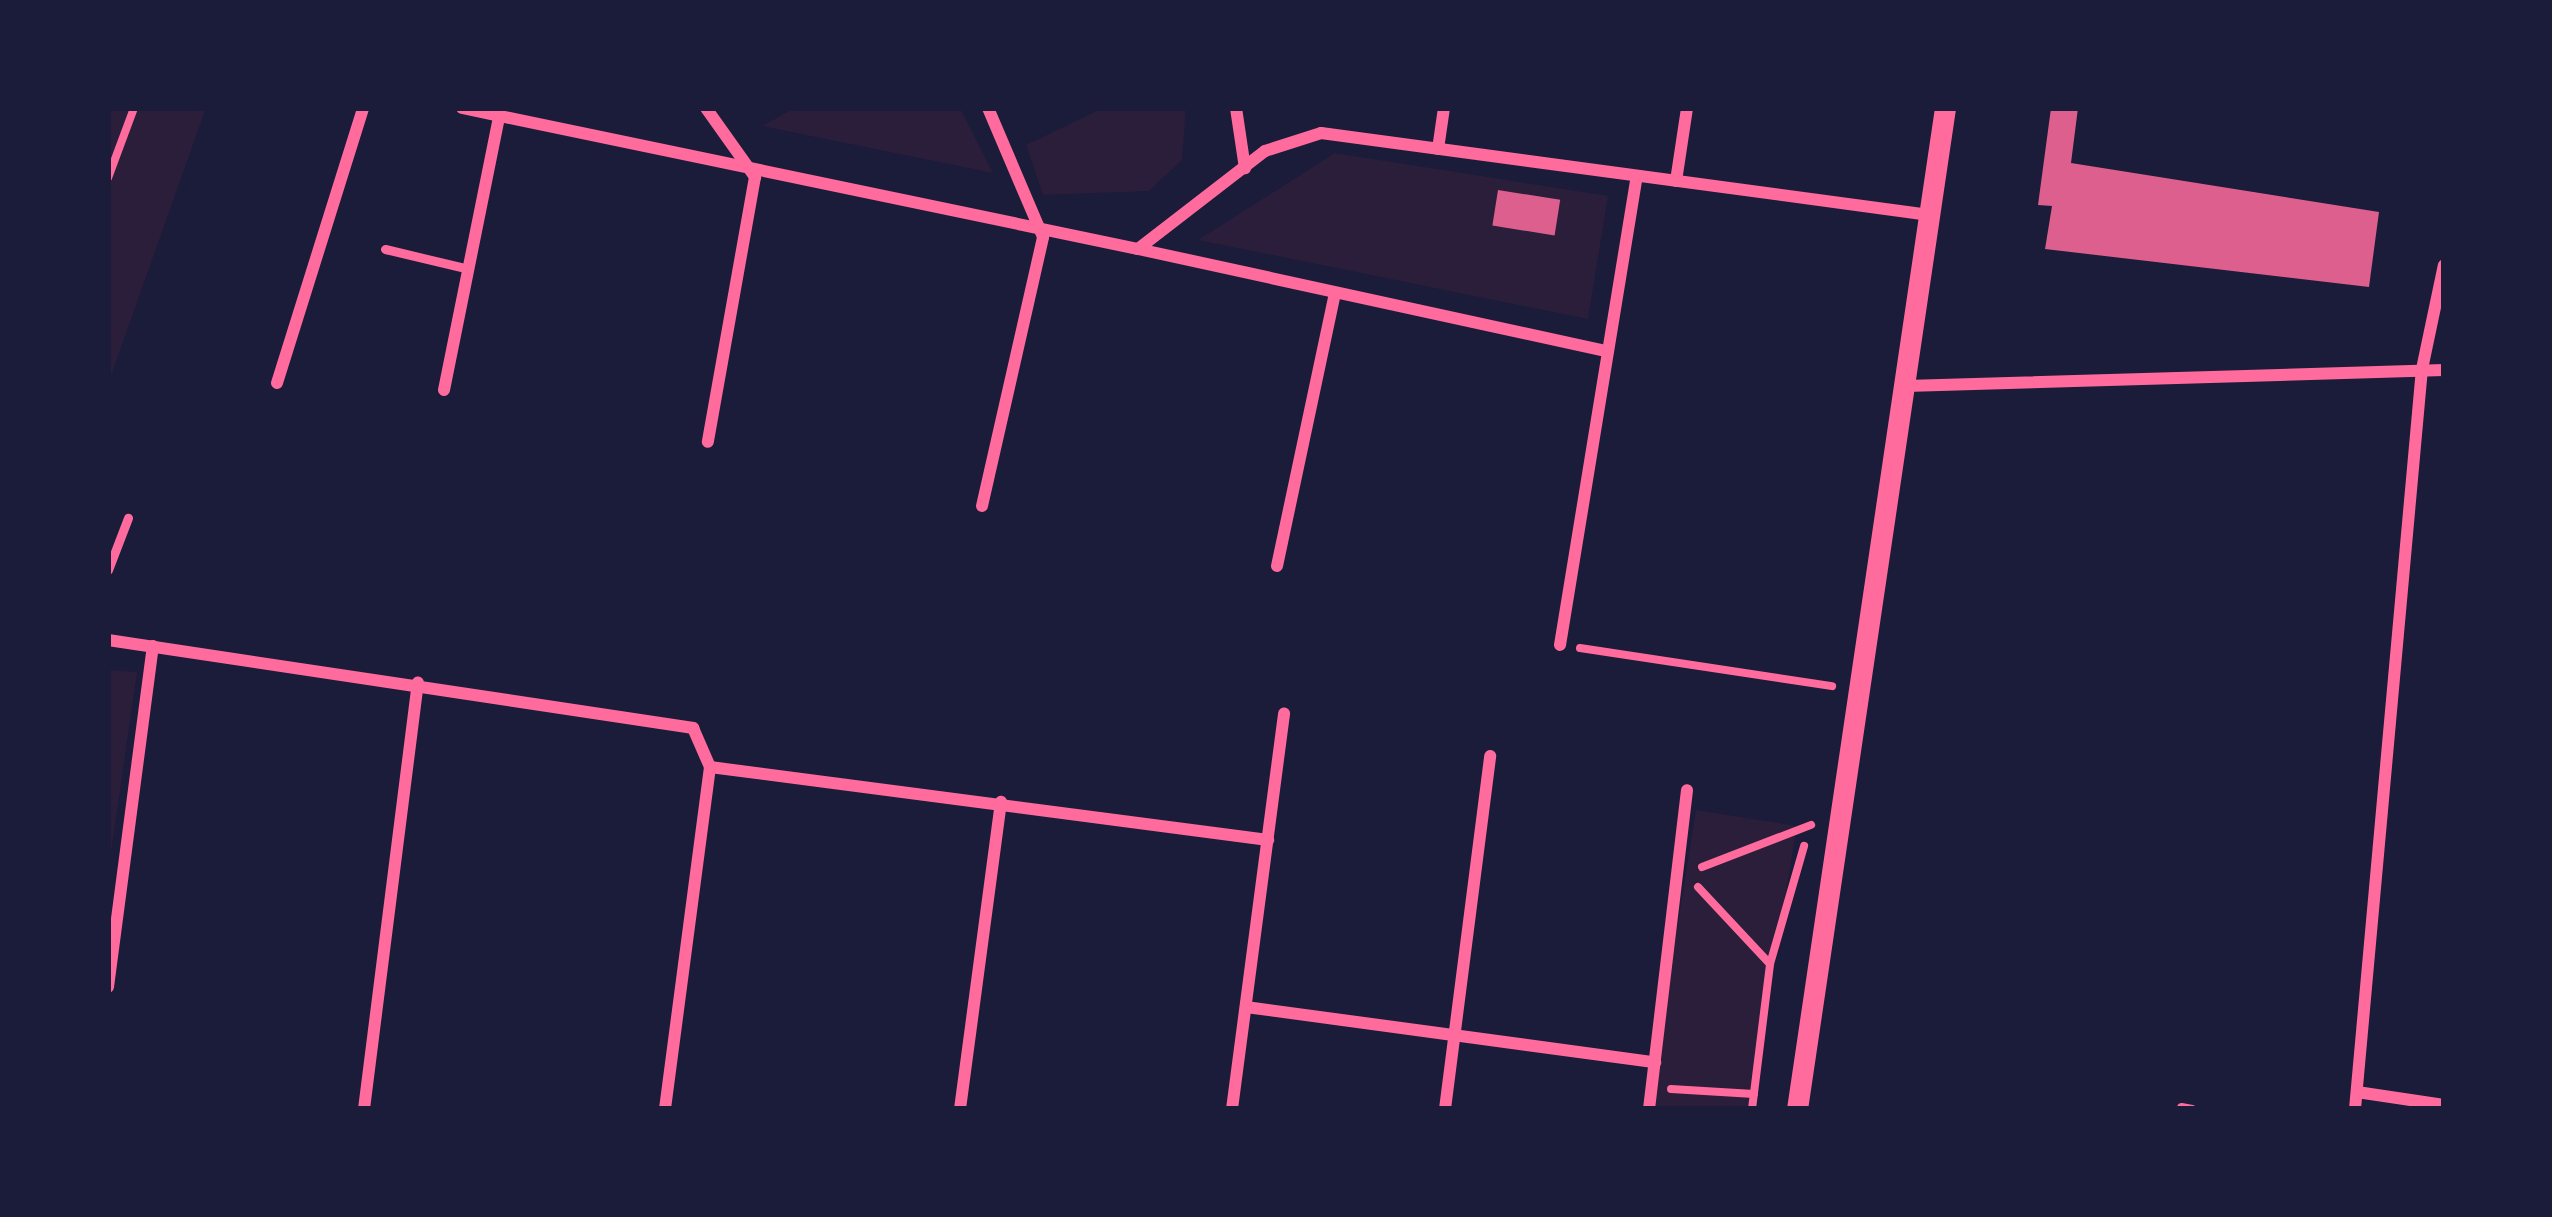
<!DOCTYPE html>
<html>
<head>
<meta charset="utf-8">
<style>
	body { margin:0 }
	#map { position:relative; width:2552px; height:1217px; overflow:hidden; background:#1b1b3a; font-family:Karla,sans-serif }
	div>[style] { position:absolute }
	.green>* { inset:0; background:#2a1e3b; transform-origin:0 0 }
	.building>* { inset:0; background:#dd5f8e; transform-origin:0 0 }
	.path>* { height:8px; margin:-4px; padding:0 4px; transform-origin:4px; border-radius:4px; background:#ff6b9d }
	.service>* { height:9px; margin:-4.5px; padding:0 4.5px; transform-origin:4.5px; border-radius:4.5px; background:#ff6b9d }
	.minor>* { height:12px; margin:-6px; padding:0 6px; transform-origin:6px; border-radius:6px; background:#ff6b9d }
	.tertiary>* { height:21px; margin:-10.5px; padding:0 10.5px; transform-origin:10.5px; border-radius:10.5px; background:#ff6b9d }
	span { translate:-50% -50%; white-space:nowrap; text-align:center; line-height:1.15; -webkit-text-stroke:9px #1b1b3a; paint-order:stroke }
	.frame { position:absolute; inset:0; border:111px solid #1b1b3a; pointer-events:none }
</style>
</head>
<body>
<div id="map">
	<div class="green">
		<div style="clip-path:polygon(108px 108px,206px 108px,108px 384px)"></div>
		<div style="clip-path:polygon(795px 108px,960px 108px,993px 173px,762px 126px)"></div>
		<div style="clip-path:polygon(1103px 108px,1186px 108px,1182px 160px,1149px 191px,1043px 195px,1026px 145px)"></div>
		<div style="clip-path:polygon(1335px 153px,1608px 196px,1588px 319px,1198px 240px)"></div>
		<div style="clip-path:polygon(108px 670px,137px 672px,108px 873px)"></div>
		<div style="left:1696px;top:810px;width:102px;height:301px;rotate:9deg"></div>
	</div>
	<div class="building">
		<div style="clip-path:polygon(2051px 108px,2078px 108px,2071px 163px,2379px 212px,2369px 287px,2045px 249px,2052px 206px,2038px 205px)"></div>
		<div style="left:1498px;top:190px;width:63px;height:36px;rotate:9deg"></div>
	</div>
	<div class="path">
		<div style="left:108px;top:178px;width:75px;rotate:-69.6deg"></div>
		<div style="left:1580px;top:648px;width:255px;rotate:8.6deg"></div>
		<div style="left:1702px;top:867px;width:117px;rotate:-21.1deg"></div>
		<div style="left:1698px;top:887px;width:104px;rotate:46.9deg"></div>
		<div style="left:1671px;top:1089px;width:83px;rotate:3.4deg"></div>
		<div style="left:1752px;top:1109px;width:146px;rotate:-82.9deg"></div>
		<div style="left:1770px;top:964px;width:123px;rotate:-73.9deg"></div>
	</div>
	<div class="service">
		<div style="left:385px;top:249px;width:86px;rotate:13.4deg"></div>
		<div style="left:108px;top:570px;width:56px;rotate:-69deg"></div>
		<div style="left:2181px;top:1107px;width:11px;rotate:10deg"></div>
	</div>
	<div class="minor">
		<div style="left:462px;top:108px;width:691px;rotate:11.78deg"></div>
		<div style="left:1138px;top:249px;width:160px;rotate:-37.7deg"></div>
		<div style="left:1265px;top:151px;width:59px;rotate:-17.8deg"></div>
		<div style="left:1321px;top:133px;width:614px;rotate:7.67deg"></div>
		<div style="left:706px;top:108px;width:85px;rotate:54.6deg"></div>
		<div style="left:755px;top:177px;width:269px;rotate:100.1deg"></div>
		<div style="left:1236px;top:108px;width:61px;rotate:81.5deg"></div>
		<div style="left:1438px;top:149px;width:41px;rotate:-81.7deg"></div>
		<div style="left:1676px;top:181px;width:74px;rotate:-81.4deg"></div>
		<div style="left:1138px;top:249px;width:477px;rotate:12.3deg"></div>
		<div style="left:277px;top:383px;width:288px;rotate:-72.6deg"></div>
		<div style="left:1906px;top:386px;width:538px;rotate:-1.7deg"></div>
		<div style="left:444px;top:390px;width:278px;rotate:-78.6deg"></div>
		<div style="left:982px;top:506px;width:276px;rotate:-77.2deg"></div>
		<div style="left:1043px;top:237px;width:140px;rotate:-113.1deg"></div>
		<div style="left:1277px;top:566px;width:279px;rotate:-78deg"></div>
		<div style="left:108px;top:640px;width:592px;rotate:8.55deg"></div>
		<div style="left:693px;top:728px;width:43px;rotate:66.4deg"></div>
		<div style="left:710px;top:767px;width:345px;rotate:97.5deg"></div>
		<div style="left:1560px;top:645px;width:475px;rotate:-80.7deg"></div>
		<div style="left:710px;top:767px;width:563px;rotate:7.45deg"></div>
		<div style="left:108px;top:987px;width:344px;rotate:-82.5deg"></div>
		<div style="left:1246px;top:1007px;width:413px;rotate:7.7deg"></div>
		<div style="left:2357px;top:1092px;width:88px;rotate:8.5deg"></div>
		<div style="left:364px;top:1109px;width:430px;rotate:-82.8deg"></div>
		<div style="left:960px;top:1109px;width:310px;rotate:-82.4deg"></div>
		<div style="left:1232px;top:1109px;width:399px;rotate:-82.5deg"></div>
		<div style="left:1445px;top:1109px;width:356px;rotate:-82.7deg"></div>
		<div style="left:1649px;top:1109px;width:321px;rotate:-83.2deg"></div>
		<div style="left:2355px;top:1109px;width:743px;rotate:-84.83deg"></div>
		<div style="left:2422px;top:369px;width:106px;rotate:-78.1deg"></div>
	</div>
	<div class="tertiary">
		<div style="left:1797px;top:1109px;width:1012px;rotate:-81.59deg"></div>
	</div>
	<div class="frame"></div>
</div>
</body>
</html>
